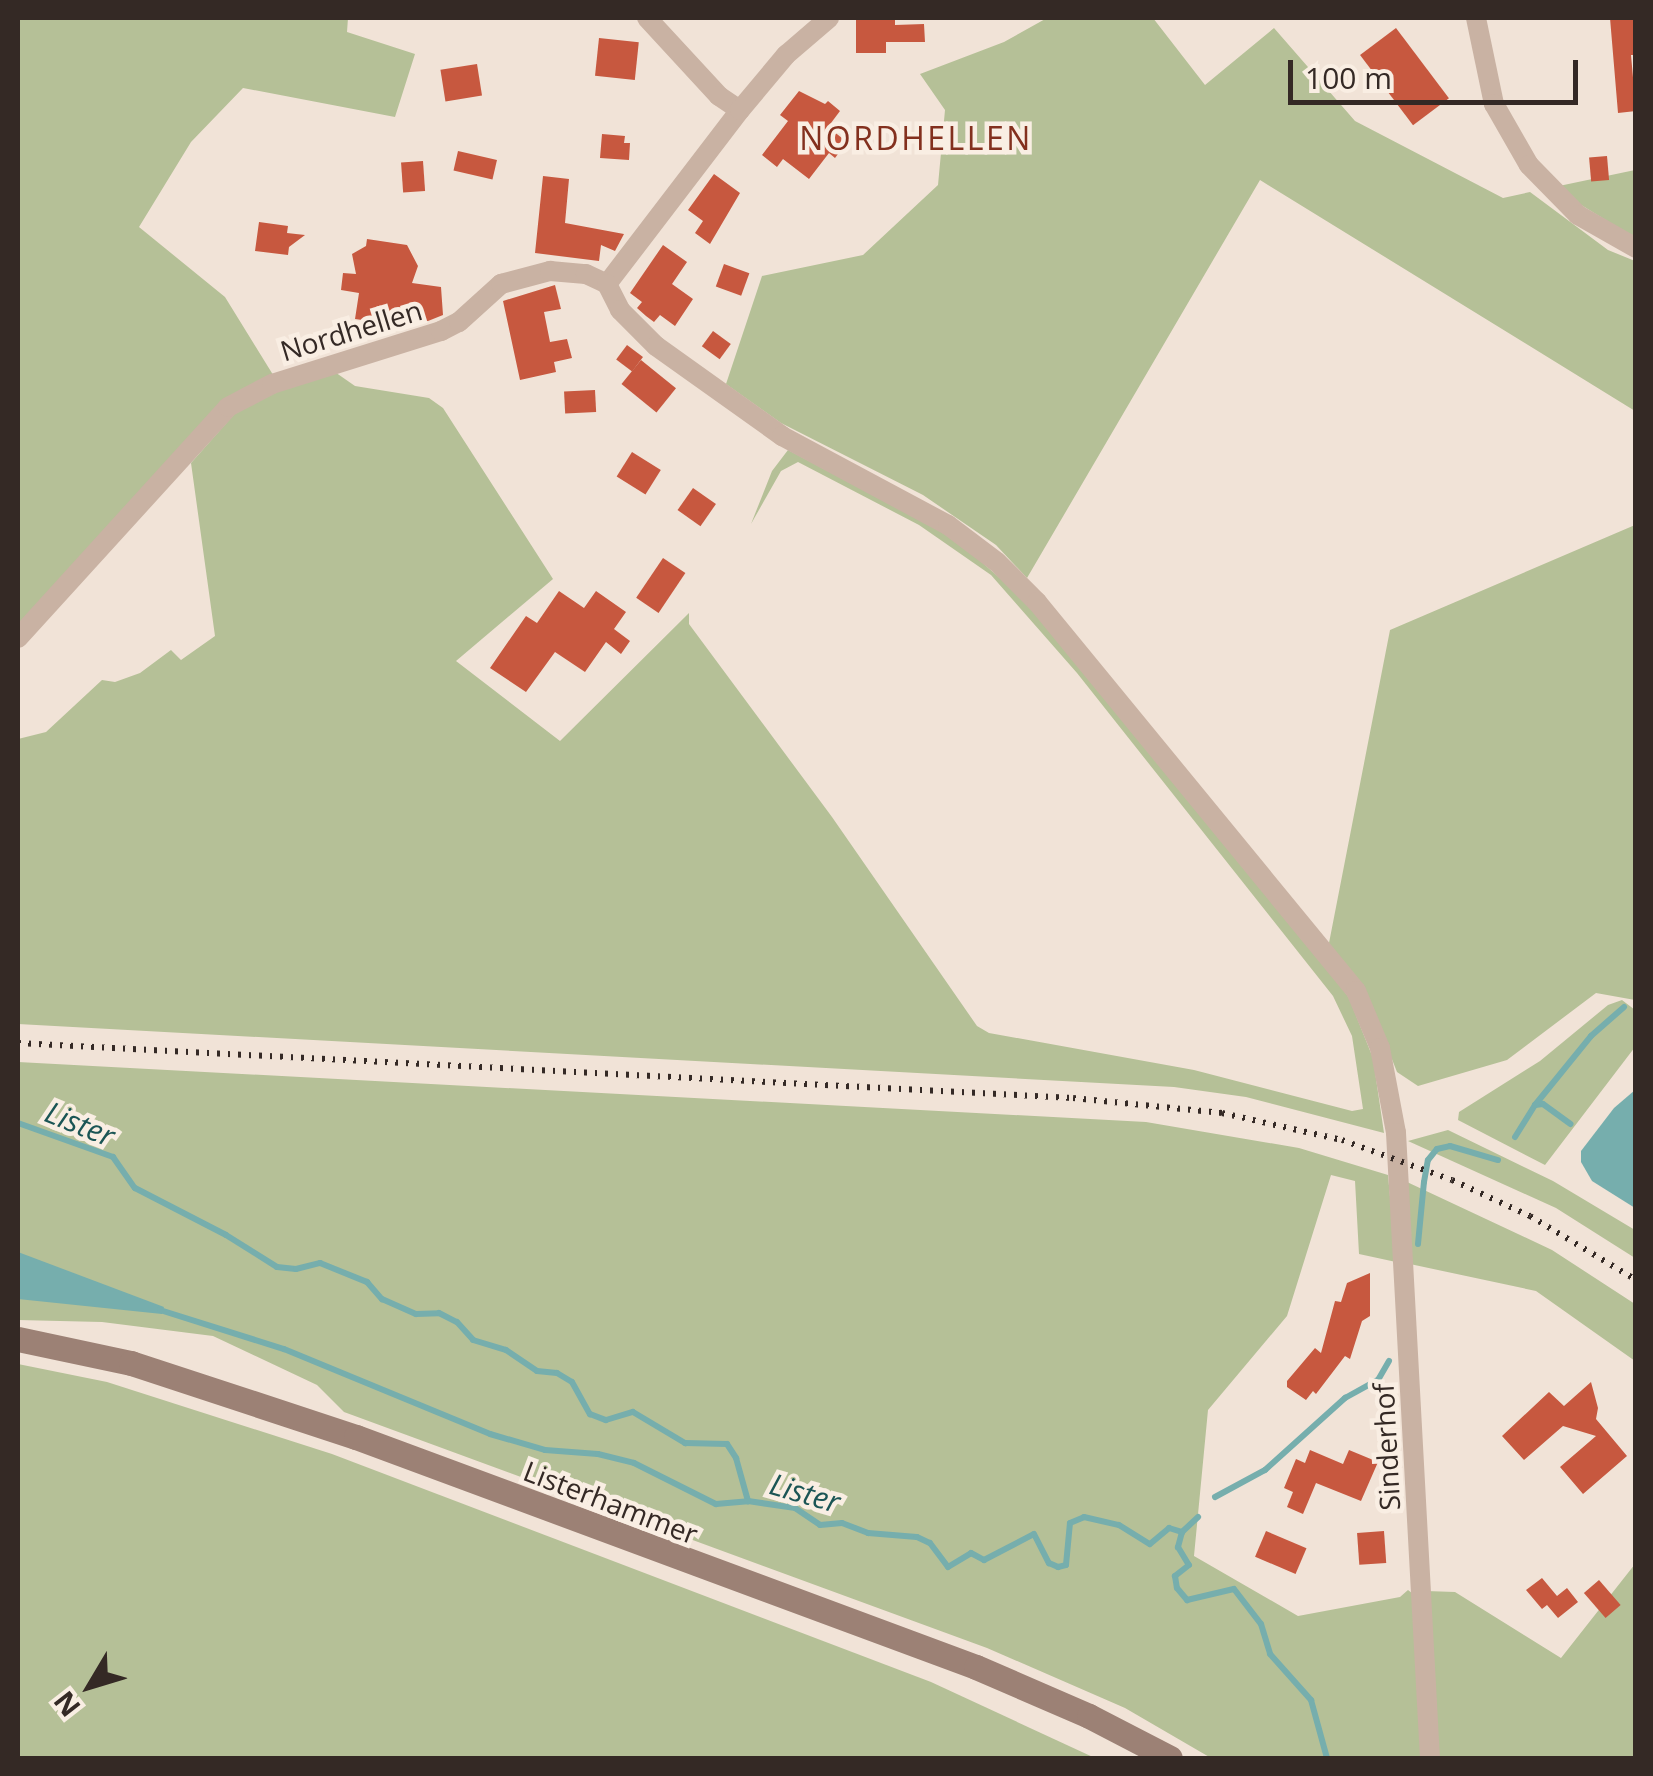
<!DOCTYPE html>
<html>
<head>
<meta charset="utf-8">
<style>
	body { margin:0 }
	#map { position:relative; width:1653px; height:1776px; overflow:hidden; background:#f1e3d7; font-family:"Open Sans",sans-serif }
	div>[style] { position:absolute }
	.green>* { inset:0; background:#b5c097 }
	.water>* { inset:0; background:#76aead }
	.stream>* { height:6px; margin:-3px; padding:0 3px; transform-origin:3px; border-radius:3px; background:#76aead }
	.building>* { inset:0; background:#c7583f; transform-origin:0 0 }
	.street>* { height:20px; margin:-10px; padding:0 10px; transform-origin:10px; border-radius:10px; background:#c9b2a3 }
	.secondary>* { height:25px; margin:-12.5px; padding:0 12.5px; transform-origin:12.5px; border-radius:12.5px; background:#9c8175 }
	.rail>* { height:6px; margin-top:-3px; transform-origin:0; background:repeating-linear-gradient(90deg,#342925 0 2.5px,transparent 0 10.5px) }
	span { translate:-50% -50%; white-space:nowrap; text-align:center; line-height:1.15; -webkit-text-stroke:9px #f9eee3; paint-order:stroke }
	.street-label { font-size:28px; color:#342925 }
	.water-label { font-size:30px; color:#1b5555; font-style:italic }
	.quarter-label { font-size:32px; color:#83301e; letter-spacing:2.5px }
	.frame { position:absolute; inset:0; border:20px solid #342925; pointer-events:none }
	.north { position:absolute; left:40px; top:1636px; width:100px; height:100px; -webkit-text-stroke:8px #f9eee3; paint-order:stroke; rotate:232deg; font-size:28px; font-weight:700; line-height:40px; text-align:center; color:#342925 }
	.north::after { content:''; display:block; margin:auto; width:35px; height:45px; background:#342925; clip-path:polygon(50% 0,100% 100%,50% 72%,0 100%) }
	.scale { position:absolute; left:1288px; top:60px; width:290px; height:45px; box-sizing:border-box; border:5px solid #342925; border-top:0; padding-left:12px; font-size:30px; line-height:35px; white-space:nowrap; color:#342925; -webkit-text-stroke:8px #f9eee3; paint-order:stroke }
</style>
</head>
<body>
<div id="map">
	<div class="green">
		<div style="clip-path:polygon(18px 18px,348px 18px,347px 32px,415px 54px,395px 117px,243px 88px,191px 142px,139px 227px,225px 297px,275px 378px,236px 395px,18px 631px)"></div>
		<div style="clip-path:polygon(1047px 18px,1153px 18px,1205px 85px,1274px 28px,1355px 121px,1503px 198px,1530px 192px,1608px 250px,1635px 261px,1635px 411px,1260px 180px,1027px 578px,996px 545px,923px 495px,781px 423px,726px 384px,762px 276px,863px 255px,938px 185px,945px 110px,920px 74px,1004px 42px)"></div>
		<div style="clip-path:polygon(1635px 170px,1635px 238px,1573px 200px,1559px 186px)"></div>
		<div style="clip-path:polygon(332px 370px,355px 386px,429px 398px,443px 408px,553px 579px,456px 661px,560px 741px,689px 613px,689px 624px,832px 817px,977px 1026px,989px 1033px,1194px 1070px,1352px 1111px,1363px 1109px,1352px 1036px,1333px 996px,1077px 673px,991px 575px,919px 525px,798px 462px,781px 471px,751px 524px,772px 471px,788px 450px,952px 536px,1026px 601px,1327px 967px,1349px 998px,1373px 1058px,1384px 1133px,1246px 1097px,1174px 1087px,18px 1024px,18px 739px,46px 732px,102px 680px,115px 682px,140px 673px,171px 650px,181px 660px,215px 636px,191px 463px,246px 401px)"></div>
		<div style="clip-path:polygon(1635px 525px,1635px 1000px,1596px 993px,1507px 1060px,1418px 1086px,1397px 1072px,1378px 1024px,1329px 943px,1390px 630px)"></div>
		<div style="clip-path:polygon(1622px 1000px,1635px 1010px,1635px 1047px,1545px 1165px,1458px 1120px,1459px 1112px,1540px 1061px,1608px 1005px)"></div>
		<div style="clip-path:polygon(18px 1062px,1146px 1122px,1299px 1148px,1388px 1175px,1396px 1262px,1359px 1254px,1355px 1181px,1331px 1175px,1287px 1316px,1208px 1410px,1194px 1556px,1298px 1616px,1400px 1597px,1408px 1590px,1417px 1597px,1426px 1758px,1211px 1758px,1125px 1708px,987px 1648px,344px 1412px,317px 1385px,213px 1336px,102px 1322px,18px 1320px)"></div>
		<div style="clip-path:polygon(1448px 1130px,1553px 1181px,1635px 1230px,1635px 1258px,1556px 1208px,1408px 1141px)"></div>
		<div style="clip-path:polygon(1407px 1182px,1552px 1250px,1635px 1304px,1635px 1361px,1536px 1291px,1410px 1264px)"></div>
		<div style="clip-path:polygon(18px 1364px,107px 1382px,332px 1454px,931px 1682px,1095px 1758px,18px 1758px)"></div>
		<div style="clip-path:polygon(1635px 1564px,1635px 1758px,1438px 1758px,1426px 1591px,1455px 1592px,1561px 1658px)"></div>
	</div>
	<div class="water">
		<div style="clip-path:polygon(1635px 1090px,1635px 1208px,1592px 1181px,1581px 1162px,1581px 1151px,1614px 1108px)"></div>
		<div style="clip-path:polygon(18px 1252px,164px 1307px,162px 1314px,18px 1299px)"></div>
	</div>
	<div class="stream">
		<div style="left:1535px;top:1105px;width:8px;rotate:-7deg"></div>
		<div style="left:1543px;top:1104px;width:34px;rotate:36deg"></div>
		<div style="left:18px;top:1123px;width:101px;rotate:19.7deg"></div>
		<div style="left:113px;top:1157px;width:38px;rotate:55deg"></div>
		<div style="left:135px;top:1188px;width:102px;rotate:27.3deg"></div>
		<div style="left:226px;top:1235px;width:60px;rotate:32.1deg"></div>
		<div style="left:277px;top:1267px;width:19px;rotate:6deg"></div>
		<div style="left:296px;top:1269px;width:25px;rotate:-14deg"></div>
		<div style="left:320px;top:1263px;width:51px;rotate:22deg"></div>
		<div style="left:367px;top:1282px;width:23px;rotate:49deg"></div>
		<div style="left:382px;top:1299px;width:37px;rotate:24deg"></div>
		<div style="left:416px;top:1314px;width:23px;rotate:-2deg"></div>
		<div style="left:439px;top:1313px;width:20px;rotate:27deg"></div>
		<div style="left:457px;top:1322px;width:24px;rotate:48deg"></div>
		<div style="left:473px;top:1340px;width:34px;rotate:17deg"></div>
		<div style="left:506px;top:1350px;width:37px;rotate:34deg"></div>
		<div style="left:537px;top:1371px;width:20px;rotate:6deg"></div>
		<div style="left:557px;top:1373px;width:17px;rotate:31deg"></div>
		<div style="left:572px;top:1382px;width:37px;rotate:61deg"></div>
		<div style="left:590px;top:1414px;width:17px;rotate:21deg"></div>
		<div style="left:606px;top:1420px;width:28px;rotate:-17deg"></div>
		<div style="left:633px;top:1412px;width:61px;rotate:30.8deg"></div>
		<div style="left:685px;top:1443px;width:42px;rotate:1.4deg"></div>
		<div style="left:727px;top:1444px;width:17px;rotate:57deg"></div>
		<div style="left:736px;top:1458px;width:45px;rotate:74.4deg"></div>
		<div style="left:748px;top:1501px;width:48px;rotate:8.5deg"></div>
		<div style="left:795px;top:1508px;width:30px;rotate:34deg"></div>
		<div style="left:820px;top:1525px;width:22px;rotate:-5deg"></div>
		<div style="left:842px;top:1523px;width:28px;rotate:21deg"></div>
		<div style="left:868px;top:1533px;width:49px;rotate:4.7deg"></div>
		<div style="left:917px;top:1537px;width:14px;rotate:25deg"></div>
		<div style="left:930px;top:1543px;width:30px;rotate:53deg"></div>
		<div style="left:948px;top:1567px;width:27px;rotate:-31deg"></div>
		<div style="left:971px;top:1553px;width:15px;rotate:28deg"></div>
		<div style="left:984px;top:1560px;width:56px;rotate:-27.5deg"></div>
		<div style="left:1034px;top:1534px;width:33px;rotate:63deg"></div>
		<div style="left:1049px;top:1563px;width:10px;rotate:24deg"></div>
		<div style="left:1058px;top:1567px;width:8px;rotate:-14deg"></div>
		<div style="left:1066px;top:1565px;width:42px;rotate:-84.6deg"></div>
		<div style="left:1070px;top:1523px;width:15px;rotate:-23deg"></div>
		<div style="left:1084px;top:1517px;width:36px;rotate:13deg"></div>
		<div style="left:1119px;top:1525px;width:36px;rotate:32deg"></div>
		<div style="left:1150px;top:1544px;width:25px;rotate:-40deg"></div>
		<div style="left:1169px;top:1528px;width:14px;rotate:17deg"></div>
		<div style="left:1182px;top:1532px;width:16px;rotate:105deg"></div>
		<div style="left:1178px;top:1547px;width:21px;rotate:59deg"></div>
		<div style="left:1189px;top:1565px;width:18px;rotate:142deg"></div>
		<div style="left:1175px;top:1576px;width:12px;rotate:81deg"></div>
		<div style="left:1177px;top:1588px;width:16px;rotate:50deg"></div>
		<div style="left:1187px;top:1600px;width:48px;rotate:-13.2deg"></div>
		<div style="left:1234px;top:1589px;width:44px;rotate:52.4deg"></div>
		<div style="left:1261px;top:1624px;width:31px;rotate:73deg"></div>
		<div style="left:1270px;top:1654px;width:62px;rotate:48.3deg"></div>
		<div style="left:1311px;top:1700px;width:60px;rotate:74.6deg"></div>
		<div style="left:1515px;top:1137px;width:38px;rotate:-58deg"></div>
		<div style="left:1535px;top:1105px;width:89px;rotate:-50.9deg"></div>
		<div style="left:1591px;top:1036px;width:44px;rotate:-41.3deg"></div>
		<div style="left:1418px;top:1244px;width:62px;rotate:-84.5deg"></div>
		<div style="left:1424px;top:1182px;width:22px;rotate:-80deg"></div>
		<div style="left:1428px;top:1160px;width:14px;rotate:-51deg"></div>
		<div style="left:1437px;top:1149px;width:13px;rotate:-13deg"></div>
		<div style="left:1450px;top:1146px;width:50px;rotate:16.3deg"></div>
		<div style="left:160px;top:1310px;width:130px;rotate:17.5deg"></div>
		<div style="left:284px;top:1349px;width:223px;rotate:22.4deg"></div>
		<div style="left:490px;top:1434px;width:57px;rotate:16.2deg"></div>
		<div style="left:545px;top:1450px;width:53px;rotate:4.3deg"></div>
		<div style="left:598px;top:1454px;width:37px;rotate:14deg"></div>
		<div style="left:634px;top:1463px;width:92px;rotate:26.6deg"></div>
		<div style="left:716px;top:1504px;width:32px;rotate:-5deg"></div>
		<div style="left:1215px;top:1497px;width:57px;rotate:-28.4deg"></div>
		<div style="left:1265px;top:1470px;width:108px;rotate:-42deg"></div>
		<div style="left:1345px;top:1398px;width:38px;rotate:-29deg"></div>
		<div style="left:1378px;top:1380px;width:22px;rotate:-60deg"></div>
		<div style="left:1182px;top:1532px;width:22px;rotate:-43deg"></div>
	</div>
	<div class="building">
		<div style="clip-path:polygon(856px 18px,895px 18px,895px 25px,924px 24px,925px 42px,886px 42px,886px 53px,856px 53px)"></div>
		<div style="clip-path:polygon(1610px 18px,1636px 18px,1636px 55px,1631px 55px,1636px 111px,1618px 113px)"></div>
		<div style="left:1396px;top:28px;width:88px;height:45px;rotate:53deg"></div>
		<div style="left:599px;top:38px;width:40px;height:38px;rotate:6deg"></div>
		<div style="left:477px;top:64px;width:32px;height:37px;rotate:81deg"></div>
		<div style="clip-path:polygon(799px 91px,825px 104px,828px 101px,840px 111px,828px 127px,847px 142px,835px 158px,829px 153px,809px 179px,783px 159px,777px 167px,762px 155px,788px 121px,780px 115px)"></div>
		<div style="clip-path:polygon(602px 134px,625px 136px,624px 143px,630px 143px,629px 160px,600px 158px)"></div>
		<div style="left:458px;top:151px;width:40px;height:20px;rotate:13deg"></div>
		<div style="left:1607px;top:156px;width:24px;height:18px;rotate:85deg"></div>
		<div style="left:423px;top:161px;width:30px;height:22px;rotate:86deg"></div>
		<div style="clip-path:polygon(714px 174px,740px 193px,710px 244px,695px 233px,703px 221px,688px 210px)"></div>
		<div style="clip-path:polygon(543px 176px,569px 179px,565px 223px,624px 234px,615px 251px,601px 245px,599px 261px,535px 253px)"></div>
		<div style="clip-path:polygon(259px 222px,288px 226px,287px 233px,305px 235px,289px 247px,288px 255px,255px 251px)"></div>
		<div style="clip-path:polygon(367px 239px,407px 245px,418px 266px,412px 283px,441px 287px,443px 315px,428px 321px,398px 318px,397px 325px,355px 319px,359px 293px,341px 290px,343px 273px,356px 274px,352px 254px,366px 246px)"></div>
		<div style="clip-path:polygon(663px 245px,687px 262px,672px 284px,693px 299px,675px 326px,660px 315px,654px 322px,646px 316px,637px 308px,642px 302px,630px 293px)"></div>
		<div style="left:724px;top:264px;width:27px;height:24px;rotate:20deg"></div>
		<div style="clip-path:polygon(555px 285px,561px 309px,544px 312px,550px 342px,567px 339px,572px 358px,554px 362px,556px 372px,520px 380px,503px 301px)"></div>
		<div style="left:713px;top:331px;width:22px;height:19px;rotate:36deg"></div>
		<div style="left:627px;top:345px;width:20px;height:18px;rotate:37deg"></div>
		<div style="left:641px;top:360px;width:45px;height:31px;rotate:39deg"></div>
		<div style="left:595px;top:390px;width:22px;height:31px;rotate:87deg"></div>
		<div style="left:632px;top:452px;width:34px;height:29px;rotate:32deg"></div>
		<div style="left:693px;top:488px;width:28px;height:27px;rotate:35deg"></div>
		<div style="left:663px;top:558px;width:27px;height:48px;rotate:34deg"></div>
		<div style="clip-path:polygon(559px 591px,584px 608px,596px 591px,626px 612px,614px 629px,630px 641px,621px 654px,606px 642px,585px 672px,555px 652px,526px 692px,490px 668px,526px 616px,537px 623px)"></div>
		<div style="clip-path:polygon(1370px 1273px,1370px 1316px,1362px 1321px,1350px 1359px,1345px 1356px,1316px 1394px,1313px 1391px,1306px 1400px,1287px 1387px,1287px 1381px,1315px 1348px,1321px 1353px,1335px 1301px,1341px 1302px,1347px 1283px)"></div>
		<div style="clip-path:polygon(1591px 1382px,1598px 1408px,1596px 1419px,1627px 1456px,1583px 1494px,1560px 1467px,1596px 1436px,1563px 1426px,1524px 1460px,1502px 1436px,1549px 1392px,1564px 1406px)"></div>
		<div style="clip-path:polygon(1310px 1450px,1343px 1464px,1349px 1450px,1378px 1462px,1361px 1501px,1316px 1483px,1303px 1514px,1287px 1507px,1293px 1492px,1284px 1488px,1296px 1459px,1305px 1463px)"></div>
		<div style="left:1266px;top:1531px;width:44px;height:28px;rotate:23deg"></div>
		<div style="left:1384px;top:1531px;width:32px;height:27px;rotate:86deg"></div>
		<div style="clip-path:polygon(1542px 1578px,1557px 1596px,1567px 1588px,1578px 1602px,1558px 1618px,1547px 1605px,1542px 1609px,1526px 1590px)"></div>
		<div style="left:1599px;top:1580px;width:33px;height:20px;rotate:49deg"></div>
	</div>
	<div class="street">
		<div style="left:647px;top:18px;width:106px;rotate:47.3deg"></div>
		<div style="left:719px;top:96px;width:25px;rotate:34deg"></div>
		<div style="left:1476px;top:18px;width:88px;rotate:78.2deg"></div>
		<div style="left:1494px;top:104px;width:70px;rotate:60.2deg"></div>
		<div style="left:1529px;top:165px;width:70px;rotate:45.6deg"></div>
		<div style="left:1578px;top:215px;width:67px;rotate:29.6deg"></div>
		<div style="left:607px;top:284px;width:219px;rotate:-52.6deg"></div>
		<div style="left:740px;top:110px;width:72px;rotate:-50.1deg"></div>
		<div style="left:786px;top:55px;width:57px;rotate:-40.7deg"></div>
		<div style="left:18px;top:638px;width:312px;rotate:-47.7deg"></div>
		<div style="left:228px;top:407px;width:50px;rotate:-27.6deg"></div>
		<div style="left:272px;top:384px;width:177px;rotate:-17.4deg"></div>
		<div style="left:441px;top:331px;width:20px;rotate:-27deg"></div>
		<div style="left:459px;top:322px;width:57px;rotate:-42.1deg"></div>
		<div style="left:501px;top:284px;width:51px;rotate:-14.9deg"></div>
		<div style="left:550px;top:271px;width:36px;rotate:5deg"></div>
		<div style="left:586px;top:274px;width:23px;rotate:25deg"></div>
		<div style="left:607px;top:284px;width:29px;rotate:63deg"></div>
		<div style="left:620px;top:310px;width:51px;rotate:45deg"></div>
		<div style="left:656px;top:346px;width:155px;rotate:35.5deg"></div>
		<div style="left:782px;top:436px;width:188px;rotate:28.2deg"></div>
		<div style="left:948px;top:525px;width:61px;rotate:37.1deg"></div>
		<div style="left:997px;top:562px;width:57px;rotate:45deg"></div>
		<div style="left:1037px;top:602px;width:503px;rotate:50.65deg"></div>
		<div style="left:1356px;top:991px;width:62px;rotate:67.2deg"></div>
		<div style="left:1380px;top:1048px;width:86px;rotate:79.3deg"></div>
		<div style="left:1396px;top:1133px;width:626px;rotate:86.89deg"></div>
	</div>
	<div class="secondary">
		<div style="left:18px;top:1339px;width:116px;rotate:12deg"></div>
		<div style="left:131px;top:1363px;width:237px;rotate:18.2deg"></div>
		<div style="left:356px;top:1437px;width:661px;rotate:20.35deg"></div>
		<div style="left:976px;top:1667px;width:123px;rotate:23.4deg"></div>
		<div style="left:1089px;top:1716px;width:91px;rotate:27.4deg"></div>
	</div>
	<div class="rail">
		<div style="left:18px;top:1043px;width:1056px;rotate:2.98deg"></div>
		<div style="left:1073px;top:1098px;width:150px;rotate:5.7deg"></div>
		<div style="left:1222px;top:1113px;width:123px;rotate:12.7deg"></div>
		<div style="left:1342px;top:1140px;width:117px;rotate:20deg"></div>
		<div style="left:1452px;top:1180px;width:86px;rotate:24.8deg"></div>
		<div style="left:1530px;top:1216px;width:124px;rotate:31.1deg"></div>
	</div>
	<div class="street-label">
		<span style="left:351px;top:330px;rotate:-17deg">Nordhellen</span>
		<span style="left:1386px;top:1447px;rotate:-93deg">Sinderhof</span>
		<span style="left:611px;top:1502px;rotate:21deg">Listerhammer</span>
	</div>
	<div class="water-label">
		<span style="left:80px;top:1124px;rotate:22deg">Lister</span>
		<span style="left:805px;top:1493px;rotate:16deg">Lister</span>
	</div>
	<div class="quarter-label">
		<span style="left:916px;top:138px">NORDHELLEN</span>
	</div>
	<div class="frame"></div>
	<div class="north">N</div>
	<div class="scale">100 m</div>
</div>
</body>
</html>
